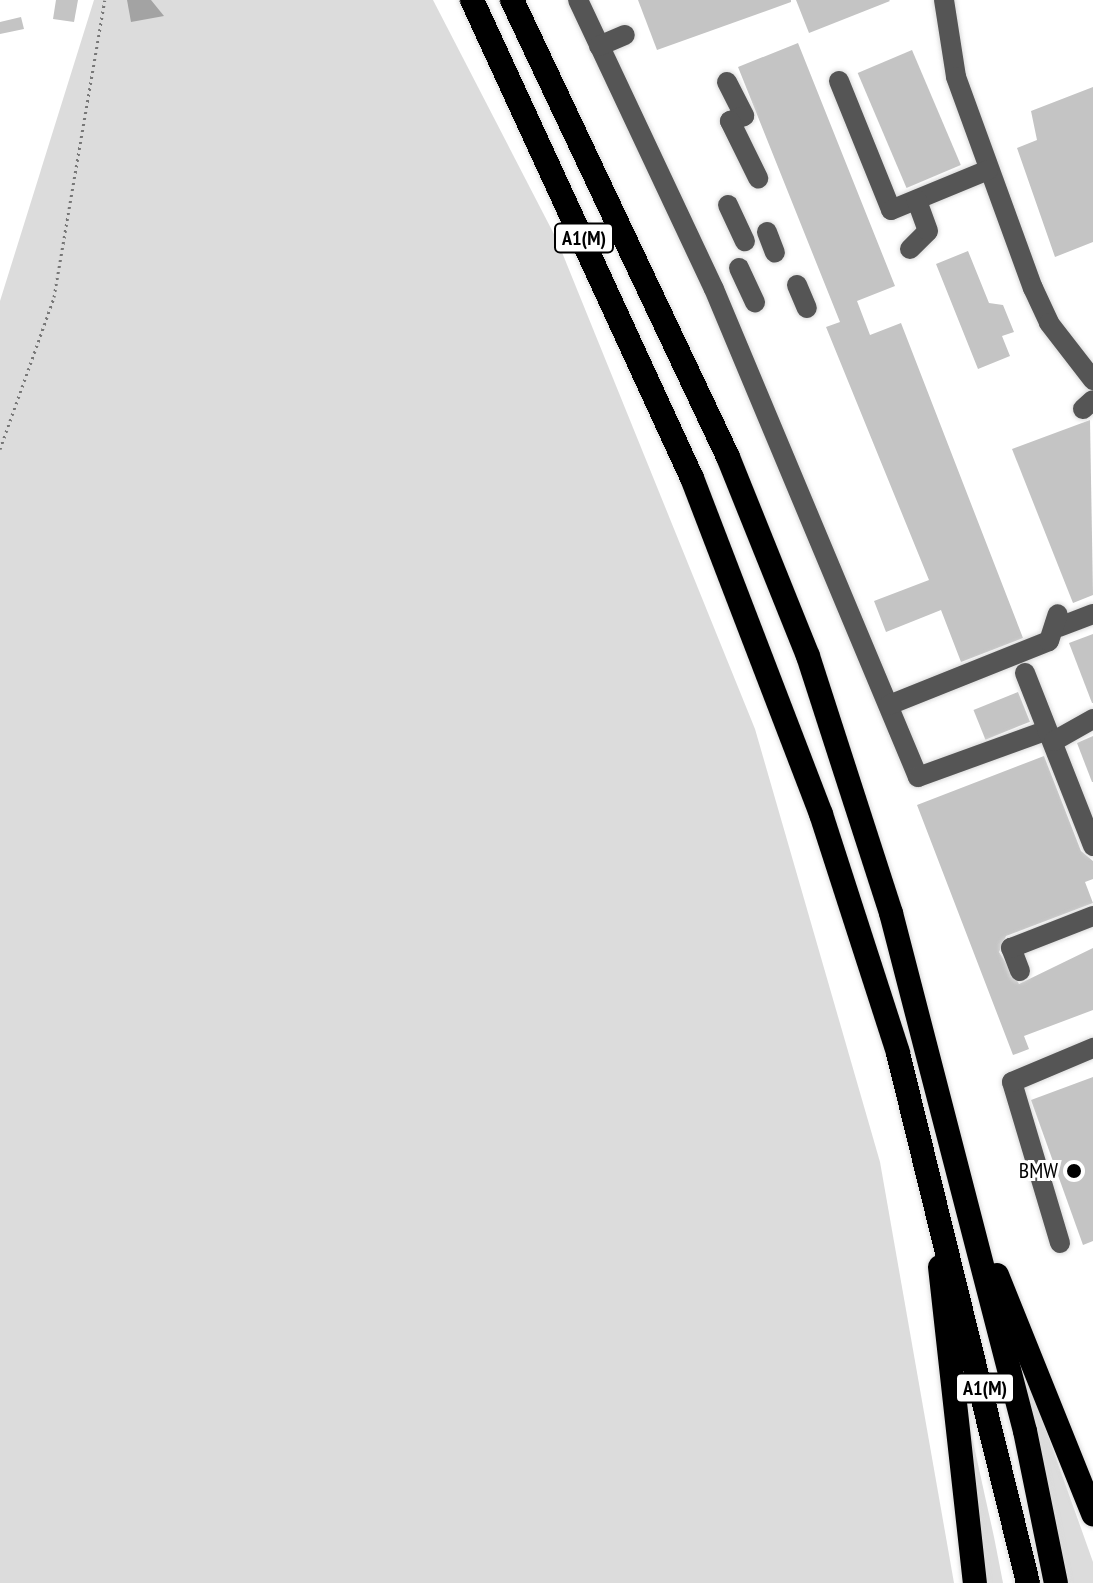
<!DOCTYPE html>
<html>
<head>
<meta charset="utf-8">
<style>
	body { margin:0 }
	#map { position:relative; width:1093px; height:1583px; overflow:hidden; background:#fff; font-family:"PT Sans Narrow",sans-serif }
	div>[style] { position:absolute }
	.green>* { inset:0; background:#dcdcdc }
	.water>* { inset:0; background:#a3a3a3 }
	.building>* { inset:0; background:#c4c4c4; transform-origin:0 0 }
	.path>* { height:3px; margin-top:-1.5px; transform-origin:0; background:repeating-linear-gradient(90deg,#777 0 2px,transparent 0 6px) }
	.roads { filter:drop-shadow(0 0 2px #dbdbdb) drop-shadow(0 0 2px #dbdbdb) }
	.minor>* { height:20px; margin:-10px; padding:0 10px; transform-origin:10px; border-radius:10px; background:#555 }
	.highway>* { height:24px; margin:-12px; padding:0 12px; transform-origin:12px; border-radius:12px; background:#000 }
	.dots>* { width:22px; height:22px; translate:-50% -50%; box-sizing:border-box; border:4px solid #fff; border-radius:50% }
	span { translate:-50% -50%; white-space:nowrap; text-align:center; line-height:1.15; -webkit-text-stroke:6px #fff; paint-order:stroke }
	.shield-label span { padding:2px 6px; background:#fff; border:2px solid; border-radius:6px; -webkit-text-stroke-width:0 }
	.shield-label { font-size:20px; color:#000; font-weight:700 }
	.poi-label { font-size:22px; color:#000 }
	.right { translate:-100% -50%; text-align:right }
</style>
</head>
<body>
<div id="map">
	<div class="green">
		<div style="clip-path:polygon(94px 0,433px 0,557px 240px,755px 729px,880px 1162px,954px 1583px,0 1583px,0 301px)"></div>
		<div style="clip-path:polygon(952px 1347px,994px 1537px,1003px 1583px,982px 1583px)"></div>
		<div style="clip-path:polygon(1020px 1357px,1093px 1562px,1093px 1583px,1067px 1583px)"></div>
	</div>
	<div class="water">
		<div style="clip-path:polygon(127px 0,151px 0,164px 16px,131px 22px)"></div>
	</div>
	<div class="building">
		<div style="clip-path:polygon(56px 0,78px 0,74px 22px,53px 19px)"></div>
		<div style="clip-path:polygon(638px 0,791px 0,791px 2px,657px 50px)"></div>
		<div style="clip-path:polygon(796px 0,889px 0,890px 1px,809px 33px)"></div>
		<div style="clip-path:polygon(21px 17px,24px 29px,0 34px,0 22px)"></div>
		<div style="clip-path:polygon(798px 43px,895px 286px,857px 301px,870px 335px,901px 323px,1023px 638px,961px 662px,941px 610px,886px 632px,874px 601px,929px 580px,826px 327px,840px 322px,738px 67px)"></div>
		<div style="left:912px;top:50px;width:125px;height:59px;rotate:67deg"></div>
		<div style="clip-path:polygon(1093px 87px,1093px 242px,1055px 257px,1017px 148px,1037px 140px,1031px 111px)"></div>
		<div style="clip-path:polygon(968px 251px,989px 303px,1003px 305px,1014px 332px,1002px 336px,1010px 356px,978px 369px,936px 264px)"></div>
		<div style="clip-path:polygon(1090px 420px,1093px 595px,1073px 603px,1012px 449px)"></div>
		<div style="clip-path:polygon(1093px 634px,1093px 703px,1092px 703px,1069px 643px)"></div>
		<div style="left:1018px;top:692px;width:32px;height:48px;rotate:68deg"></div>
		<div style="clip-path:polygon(1093px 736px,1093px 782px,1092px 782px,1077px 743px)"></div>
		<div style="clip-path:polygon(1044px 756px,1081px 851px,1093px 861px,1093px 879px,1085px 882px,1093px 903px,1006px 936px,999px 952px,1019px 984px,1093px 948px,1093px 1010px,1024px 1036px,1029px 1049px,1013px 1055px,917px 805px)"></div>
		<div style="clip-path:polygon(1093px 1077px,1093px 1241px,1083px 1245px,1031px 1100px)"></div>
	</div>
	<div class="path">
		<div style="left:0;top:449px;width:161px;rotate:-70.4deg"></div>
		<div style="left:54px;top:297px;width:301px;rotate:-80.3deg"></div>
	</div>
	<div class="roads">
		<div class="minor">
			<div style="left:578px;top:0;width:319px;rotate:64.8deg"></div>
			<div style="left:714px;top:289px;width:529px;rotate:67.31deg"></div>
			<div style="left:918px;top:777px;width:135px;rotate:-19.9deg"></div>
			<div style="left:944px;top:0;width:78px;rotate:81.1deg"></div>
			<div style="left:956px;top:77px;width:225px;rotate:70deg"></div>
			<div style="left:1033px;top:288px;width:38px;rotate:65deg"></div>
			<div style="left:1049px;top:323px;width:72px;rotate:52.3deg"></div>
			<div style="left:599px;top:46px;width:28px;rotate:-23deg"></div>
			<div style="left:839px;top:81px;width:139px;rotate:68deg"></div>
			<div style="left:891px;top:210px;width:105px;rotate:-22.4deg"></div>
			<div style="left:727px;top:82px;width:38px;rotate:63deg"></div>
			<div style="left:744px;top:116px;width:15px;rotate:160deg"></div>
			<div style="left:730px;top:121px;width:64px;rotate:63.8deg"></div>
			<div style="left:728px;top:205px;width:40px;rotate:65deg"></div>
			<div style="left:767px;top:232px;width:22px;rotate:69deg"></div>
			<div style="left:910px;top:249px;width:25px;rotate:-45deg"></div>
			<div style="left:928px;top:231px;width:33px;rotate:-110deg"></div>
			<div style="left:739px;top:268px;width:38px;rotate:65deg"></div>
			<div style="left:797px;top:285px;width:25px;rotate:67deg"></div>
			<div style="left:1083px;top:409px;width:13px;rotate:-42deg"></div>
			<div style="left:1059px;top:627px;width:36px;rotate:-21deg"></div>
			<div style="left:1025px;top:673px;width:186px;rotate:68.5deg"></div>
			<div style="left:889px;top:705px;width:172px;rotate:-21.8deg"></div>
			<div style="left:1049px;top:641px;width:28px;rotate:-72deg"></div>
			<div style="left:1054px;top:741px;width:45px;rotate:-29.4deg"></div>
			<div style="left:1020px;top:971px;width:25px;rotate:-111deg"></div>
			<div style="left:1011px;top:948px;width:88px;rotate:-21.3deg"></div>
			<div style="left:1060px;top:1243px;width:168px;rotate:-106.6deg"></div>
			<div style="left:1012px;top:1082px;width:88px;rotate:-22.8deg"></div>
		</div>
		<div class="highway">
			<div style="left:472px;top:0;width:526px;rotate:65.29deg"></div>
			<div style="left:692px;top:478px;width:360px;rotate:69deg"></div>
			<div style="left:821px;top:814px;width:251px;rotate:72.1deg"></div>
			<div style="left:898px;top:1053px;width:546px;rotate:76.22deg"></div>
			<div style="left:512px;top:0;width:505px;rotate:64.7deg"></div>
			<div style="left:728px;top:457px;width:214px;rotate:68.1deg"></div>
			<div style="left:808px;top:656px;width:270px;rotate:72.1deg"></div>
			<div style="left:891px;top:913px;width:535px;rotate:75.5deg"></div>
			<div style="left:1025px;top:1431px;width:155px;rotate:78.5deg"></div>
			<div style="left:940px;top:1267px;width:318px;rotate:83.7deg"></div>
			<div style="left:997px;top:1275px;width:258px;rotate:68.1deg"></div>
		</div>
	</div>
	<div class="dots">
		<div style="left:1074px;top:1171px;background:#000"></div>
	</div>
	<div class="shield-label">
		<span style="left:584px;top:238px">A1(M)</span>
		<span style="left:985px;top:1388px">A1(M)</span>
	</div>
	<div class="poi-label">
		<span class="right" style="left:1058px;top:1171px">BMW</span>
	</div>
</div>
</body>
</html>
